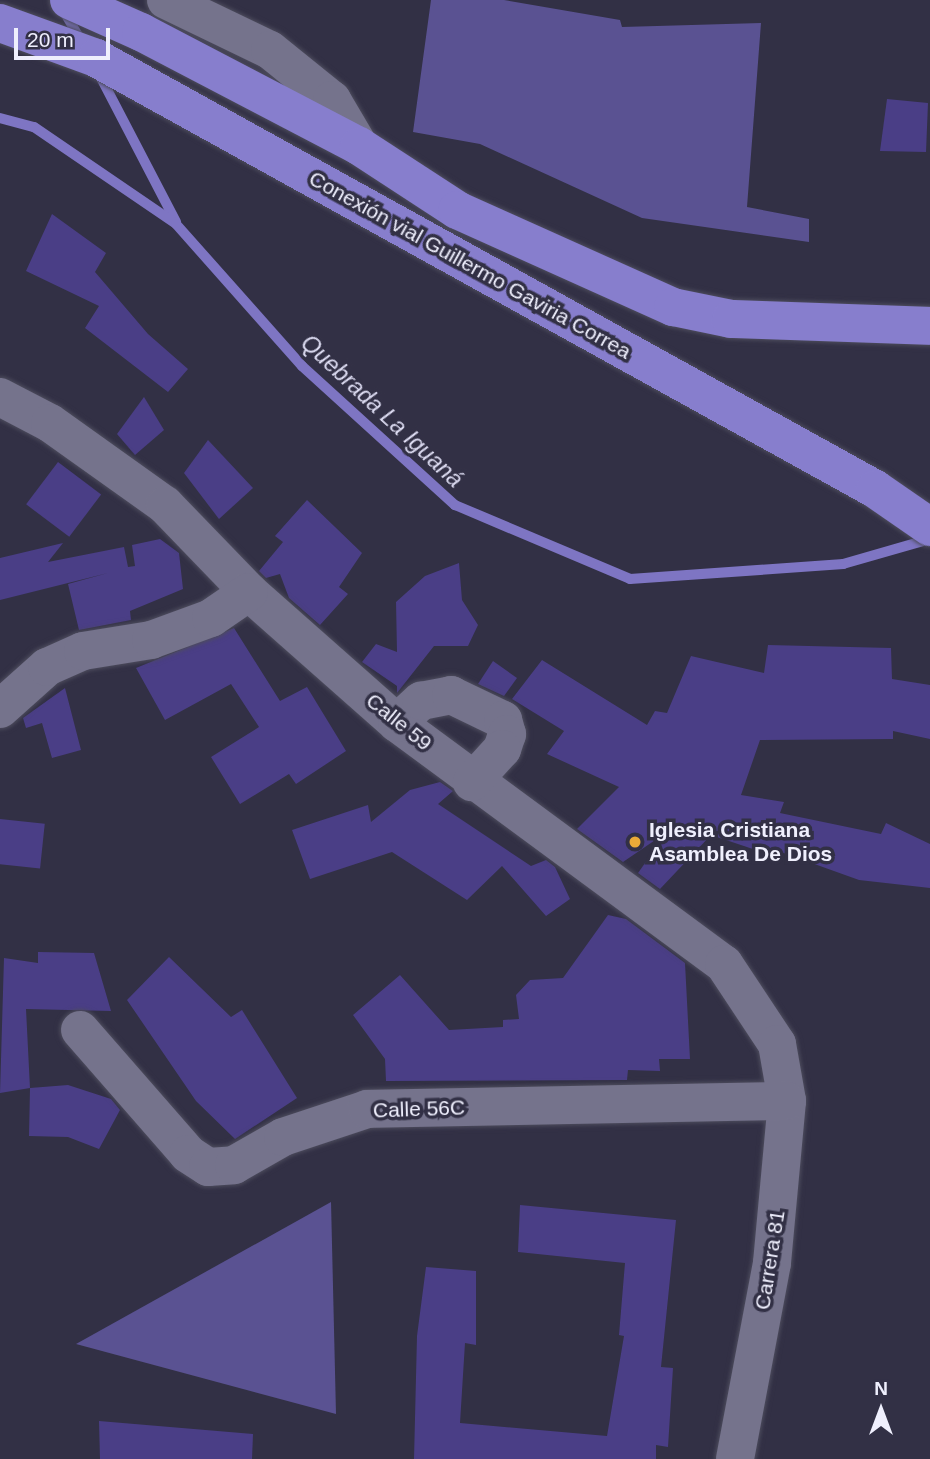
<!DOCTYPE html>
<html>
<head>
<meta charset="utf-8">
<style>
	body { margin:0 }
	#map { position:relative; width:930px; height:1459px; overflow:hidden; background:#323045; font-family:Helvetica,sans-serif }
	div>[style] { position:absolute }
	.green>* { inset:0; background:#5a5292 }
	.stream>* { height:10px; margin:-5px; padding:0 5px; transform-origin:5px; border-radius:5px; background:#7e75c3 }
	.building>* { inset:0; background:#4a3e86; transform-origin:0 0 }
	.roads { filter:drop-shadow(0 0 2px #4d4c5d) drop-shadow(0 0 2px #4d4c5d) }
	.minor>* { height:38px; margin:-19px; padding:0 19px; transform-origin:19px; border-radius:19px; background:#75738c }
	.highway>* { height:38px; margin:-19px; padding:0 19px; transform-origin:19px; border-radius:19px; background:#877ecd }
	.dots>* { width:19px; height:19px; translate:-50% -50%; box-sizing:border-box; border:4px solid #323045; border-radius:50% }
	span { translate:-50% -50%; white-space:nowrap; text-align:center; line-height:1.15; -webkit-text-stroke:7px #323045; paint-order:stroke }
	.street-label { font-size:21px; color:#efeffd }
	.poi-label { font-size:21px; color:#efeffd; font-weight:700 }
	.left { translate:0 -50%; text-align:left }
	.water-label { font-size:23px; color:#deddf3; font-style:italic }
	.north { position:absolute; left:846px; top:1375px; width:70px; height:70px; -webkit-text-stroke:5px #323045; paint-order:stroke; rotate:0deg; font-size:19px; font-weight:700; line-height:28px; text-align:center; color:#efeffd }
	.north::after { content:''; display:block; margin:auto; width:24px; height:32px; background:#efeffd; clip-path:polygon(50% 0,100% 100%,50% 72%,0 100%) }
	.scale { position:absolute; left:14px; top:28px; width:96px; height:32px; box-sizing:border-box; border:4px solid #efeffd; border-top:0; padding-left:9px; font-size:21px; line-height:24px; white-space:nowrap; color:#efeffd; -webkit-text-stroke:5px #323045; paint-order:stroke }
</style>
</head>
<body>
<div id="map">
	<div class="green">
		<div style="clip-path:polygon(431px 0,504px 0,620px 20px,622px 27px,761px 23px,747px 207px,809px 219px,809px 242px,642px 218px,480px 144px,413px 132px)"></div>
		<div style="clip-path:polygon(331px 1202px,336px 1414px,76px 1344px)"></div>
	</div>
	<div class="stream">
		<div style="left:65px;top:13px;width:34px;rotate:60deg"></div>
		<div style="left:99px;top:74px;width:167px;rotate:62.5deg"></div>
		<div style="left:0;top:118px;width:35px;rotate:15deg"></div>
		<div style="left:34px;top:127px;width:172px;rotate:34.3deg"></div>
		<div style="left:176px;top:224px;width:190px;rotate:48.4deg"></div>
		<div style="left:302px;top:366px;width:207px;rotate:42.3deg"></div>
		<div style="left:455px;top:505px;width:190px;rotate:22.9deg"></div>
		<div style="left:630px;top:579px;width:214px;rotate:-4deg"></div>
		<div style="left:843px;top:564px;width:91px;rotate:-16deg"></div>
	</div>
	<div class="building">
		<div style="clip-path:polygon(887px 99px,928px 103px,926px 152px,880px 151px)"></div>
		<div style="clip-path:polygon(52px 214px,106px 253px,95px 272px,148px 334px,188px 369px,168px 392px,85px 328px,99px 306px,26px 271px)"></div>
		<div style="clip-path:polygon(144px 397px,164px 430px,135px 455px,117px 434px)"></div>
		<div style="clip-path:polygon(208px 440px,253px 488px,219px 519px,184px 473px)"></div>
		<div style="left:58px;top:462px;width:54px;height:53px;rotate:37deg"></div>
		<div style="clip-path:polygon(307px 500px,362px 553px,339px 587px,348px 594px,320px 625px,289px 598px,280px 574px,266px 578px,259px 571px,283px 542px,275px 536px)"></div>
		<div style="clip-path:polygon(160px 539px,179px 553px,183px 589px,130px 611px,131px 620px,79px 630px,68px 584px,108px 573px,0 600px,0 558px,63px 543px,48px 562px,124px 547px,128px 567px,135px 566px,132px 545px)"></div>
		<div style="clip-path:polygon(459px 563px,462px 600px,478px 625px,468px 646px,434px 646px,397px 693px,397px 686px,362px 662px,376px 644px,397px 652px,396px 602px,425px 576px)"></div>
		<div style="clip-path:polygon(234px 628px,280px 701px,307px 687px,346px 751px,296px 784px,289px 774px,240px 804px,211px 757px,259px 727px,231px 684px,165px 720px,136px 668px)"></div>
		<div style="clip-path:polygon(768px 645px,891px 648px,892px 679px,930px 685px,930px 739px,893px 731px,893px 739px,760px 740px,741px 795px,784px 802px,780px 813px,881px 834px,886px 823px,930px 844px,930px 888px,859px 880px,767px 847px,765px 853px,711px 835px,660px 889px,638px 873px,667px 832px,623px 862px,577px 829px,619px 787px,547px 754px,564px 731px,512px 699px,542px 660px,647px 725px,655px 711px,667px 713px,691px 656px,764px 673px)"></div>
		<div style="clip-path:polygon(493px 661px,517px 678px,504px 696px,478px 684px)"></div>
		<div style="clip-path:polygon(65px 688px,81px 750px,52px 758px,42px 723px,26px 728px,23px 718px)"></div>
		<div style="clip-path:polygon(440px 782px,453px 791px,438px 804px,531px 866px,546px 860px,555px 867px,570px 899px,546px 916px,502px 866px,467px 900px,392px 852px,310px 879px,292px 830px,368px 805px,371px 822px,410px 790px)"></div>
		<div style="left:0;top:819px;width:45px;height:45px;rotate:6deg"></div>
		<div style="clip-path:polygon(608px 915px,626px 919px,685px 963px,690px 1059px,659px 1059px,660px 1071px,628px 1070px,627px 1080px,386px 1081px,385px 1059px,353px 1015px,400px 975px,449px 1030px,503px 1027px,503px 1020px,519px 1019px,516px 995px,530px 980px,563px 978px)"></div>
		<div style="clip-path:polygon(38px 952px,94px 953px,111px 1011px,26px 1009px,30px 1088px,0 1093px,4px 958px,38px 963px)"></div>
		<div style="clip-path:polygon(169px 957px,231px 1017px,242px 1010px,297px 1098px,235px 1139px,196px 1101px,127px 1000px)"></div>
		<div style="clip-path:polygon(68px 1085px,111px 1099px,120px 1110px,99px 1149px,68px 1137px,29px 1136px,30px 1088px)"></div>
		<div style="clip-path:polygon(520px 1205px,676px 1220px,661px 1367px,673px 1368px,668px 1447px,656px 1445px,656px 1459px,414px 1459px,417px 1336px,426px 1267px,476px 1271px,476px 1345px,465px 1343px,460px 1423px,607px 1436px,624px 1336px,619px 1335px,625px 1263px,518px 1252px)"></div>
		<div style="clip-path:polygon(99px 1421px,253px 1434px,252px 1459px,100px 1459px)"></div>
	</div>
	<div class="roads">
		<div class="minor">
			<div style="left:166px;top:0;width:115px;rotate:25.7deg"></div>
			<div style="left:270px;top:50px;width:80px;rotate:38.9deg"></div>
			<div style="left:332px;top:100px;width:53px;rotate:59.6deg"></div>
			<div style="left:0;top:397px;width:56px;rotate:27.5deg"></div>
			<div style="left:50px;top:423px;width:141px;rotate:35.5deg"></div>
			<div style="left:165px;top:505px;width:121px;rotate:46deg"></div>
			<div style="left:249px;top:592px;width:198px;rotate:41.5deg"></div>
			<div style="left:397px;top:723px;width:406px;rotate:36.4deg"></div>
			<div style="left:724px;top:964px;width:96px;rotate:56.5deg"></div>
			<div style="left:777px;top:1044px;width:58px;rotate:80deg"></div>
			<div style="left:787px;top:1101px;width:163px;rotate:95.3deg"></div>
			<div style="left:772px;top:1263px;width:199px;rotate:100.7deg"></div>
			<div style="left:0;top:709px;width:63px;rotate:-41.8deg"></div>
			<div style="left:47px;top:667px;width:39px;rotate:-24deg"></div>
			<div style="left:83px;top:651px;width:69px;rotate:-9.2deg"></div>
			<div style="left:151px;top:640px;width:64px;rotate:-20.1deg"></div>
			<div style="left:211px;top:618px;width:46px;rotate:-34.4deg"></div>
			<div style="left:397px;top:723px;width:33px;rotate:-43deg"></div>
			<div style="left:421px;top:701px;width:31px;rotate:-11deg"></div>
			<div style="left:451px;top:695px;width:58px;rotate:25.7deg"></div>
			<div style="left:503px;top:720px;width:15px;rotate:74deg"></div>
			<div style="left:507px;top:734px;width:16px;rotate:108deg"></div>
			<div style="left:502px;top:749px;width:45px;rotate:132.3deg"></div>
			<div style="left:80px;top:1030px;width:164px;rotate:48.9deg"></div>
			<div style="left:188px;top:1154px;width:24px;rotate:33deg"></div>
			<div style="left:208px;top:1167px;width:26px;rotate:-4deg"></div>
			<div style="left:234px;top:1165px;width:56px;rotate:-29.7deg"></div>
			<div style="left:283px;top:1137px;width:89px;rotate:-18.4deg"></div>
			<div style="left:367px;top:1109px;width:420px;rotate:-1.1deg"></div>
		</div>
		<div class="highway">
			<div style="left:69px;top:0;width:79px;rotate:24deg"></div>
			<div style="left:141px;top:32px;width:246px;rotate:27.6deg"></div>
			<div style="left:359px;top:146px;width:117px;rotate:33.1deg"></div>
			<div style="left:457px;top:210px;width:237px;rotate:24.2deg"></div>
			<div style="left:673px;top:307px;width:59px;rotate:11.7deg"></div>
			<div style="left:731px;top:319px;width:199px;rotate:2deg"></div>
			<div style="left:0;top:23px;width:102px;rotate:20deg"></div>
			<div style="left:96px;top:58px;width:890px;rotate:28.95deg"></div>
			<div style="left:875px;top:489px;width:67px;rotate:34.6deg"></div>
		</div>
	</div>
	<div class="dots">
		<div style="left:635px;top:842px;background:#eaaa38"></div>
	</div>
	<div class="street-label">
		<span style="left:470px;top:265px;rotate:29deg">Conexión vial Guillermo Gaviria Correa</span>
		<span style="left:399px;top:722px;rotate:39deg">Calle 59</span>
		<span style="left:419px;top:1109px;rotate:-2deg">Calle 56C</span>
		<span style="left:770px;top:1260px;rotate:-81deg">Carrera 81</span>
	</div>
	<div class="poi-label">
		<span class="left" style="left:649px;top:842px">Iglesia Cristiana<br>Asamblea De Dios</span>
	</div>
	<div class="water-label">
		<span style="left:382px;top:411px;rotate:43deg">Quebrada La Iguaná</span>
	</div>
	<div class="north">N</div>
	<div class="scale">20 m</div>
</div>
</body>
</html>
